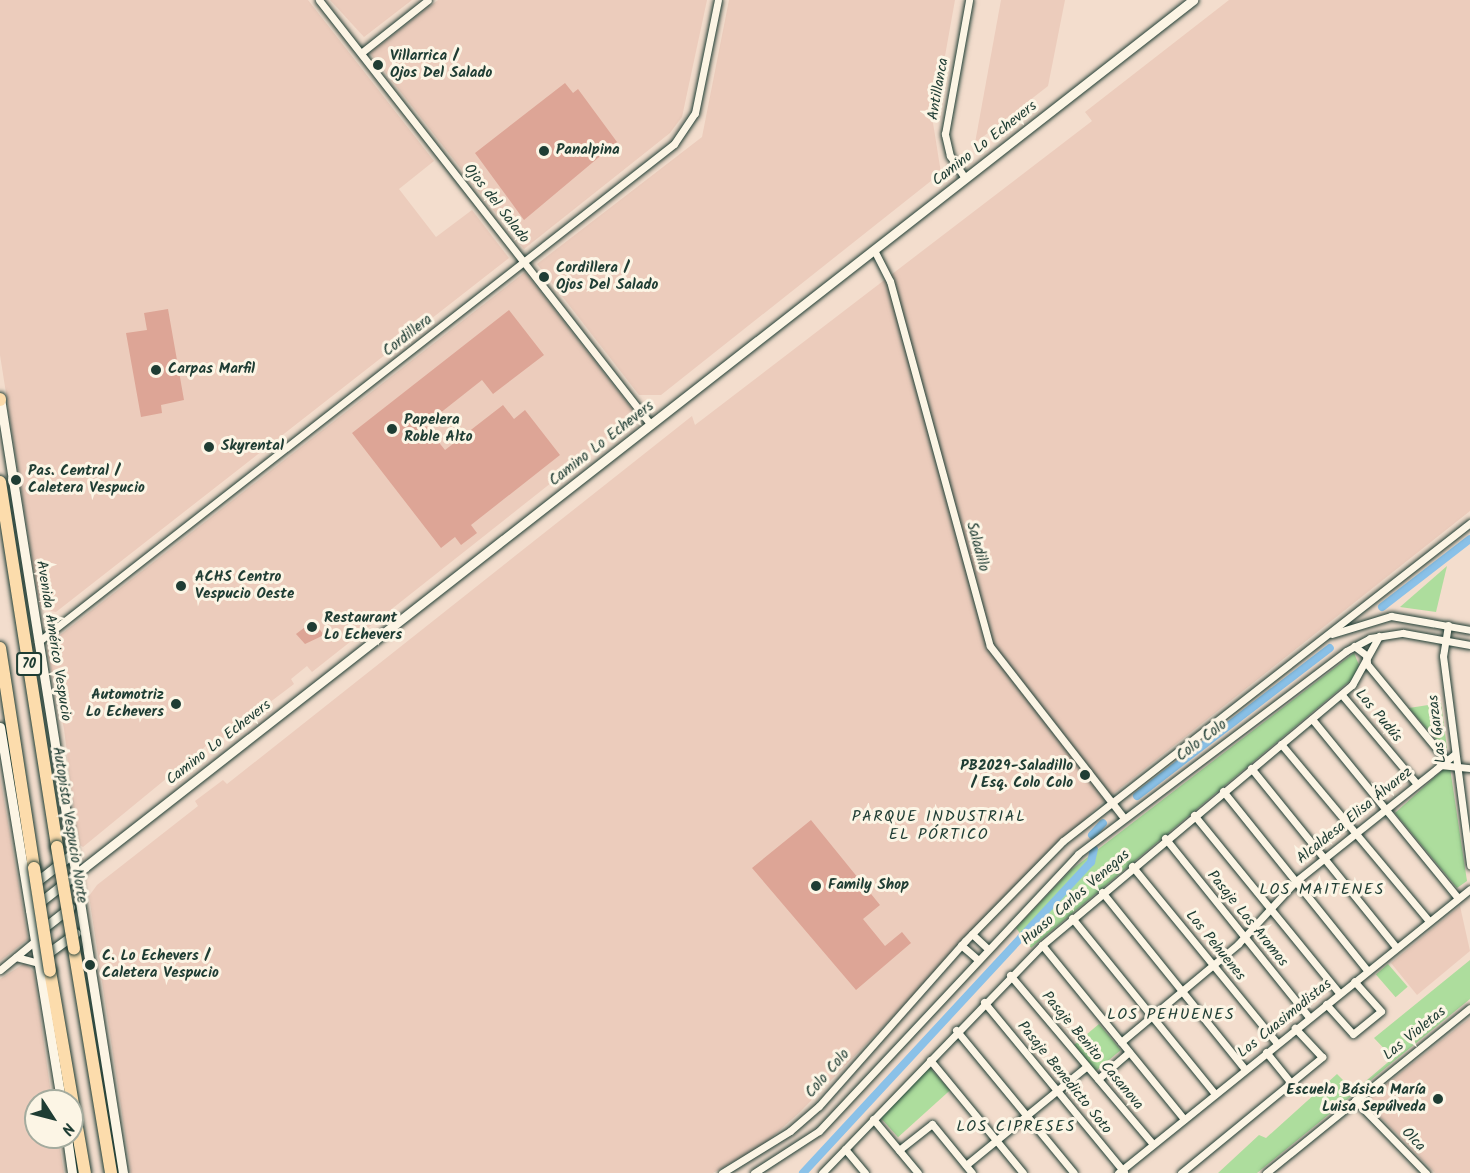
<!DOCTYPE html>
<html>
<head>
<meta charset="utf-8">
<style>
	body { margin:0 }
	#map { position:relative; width:1470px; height:1173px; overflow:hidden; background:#f3ddcd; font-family:Kalam,sans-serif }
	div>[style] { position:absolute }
	.built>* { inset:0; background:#ecccbc }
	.green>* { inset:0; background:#addd9d; transform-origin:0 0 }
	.canal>* { height:8px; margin:-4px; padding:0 4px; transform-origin:4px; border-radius:4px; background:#8ac1e8 }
	.building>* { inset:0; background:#dda596 }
	.roads { filter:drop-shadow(0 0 2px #1f3d34) drop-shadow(0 0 2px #1f3d34) }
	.street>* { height:7px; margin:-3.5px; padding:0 3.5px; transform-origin:3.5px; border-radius:3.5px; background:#fcf5e5 }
	.secondary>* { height:9px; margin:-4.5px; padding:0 4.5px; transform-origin:4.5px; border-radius:4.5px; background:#fcf5e5 }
	.highway>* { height:12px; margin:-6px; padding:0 6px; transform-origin:6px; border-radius:6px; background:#fcdcac }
	.bridges { filter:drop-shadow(0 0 2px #1f3d34) drop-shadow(0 0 2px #1f3d34) }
	.highway-bridge>* { height:12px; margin:-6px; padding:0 6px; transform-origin:6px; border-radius:6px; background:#fcdcac }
	.dots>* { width:16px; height:16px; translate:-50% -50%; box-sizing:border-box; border:3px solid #fcf5e5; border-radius:50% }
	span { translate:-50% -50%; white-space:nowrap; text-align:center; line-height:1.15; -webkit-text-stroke:6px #fcf5e5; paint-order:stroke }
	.shield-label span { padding:2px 4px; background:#fcf5e5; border:2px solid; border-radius:4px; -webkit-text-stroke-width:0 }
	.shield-label { font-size:14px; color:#1f3d34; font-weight:700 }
	.poi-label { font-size:15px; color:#1f3d34; font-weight:700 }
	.left { translate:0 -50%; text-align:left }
	.right { translate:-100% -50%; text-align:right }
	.street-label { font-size:15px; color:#1f3d34 }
	.neighbourhood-label { font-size:16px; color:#1f3d34; letter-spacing:1.5px }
	.north { position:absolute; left:24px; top:1089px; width:60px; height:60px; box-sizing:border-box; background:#fcf5e5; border:2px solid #a4ab9e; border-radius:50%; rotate:126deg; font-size:16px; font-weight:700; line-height:24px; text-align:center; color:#1f3d34 }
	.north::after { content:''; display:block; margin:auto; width:21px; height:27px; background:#1f3d34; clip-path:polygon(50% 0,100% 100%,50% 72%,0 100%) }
</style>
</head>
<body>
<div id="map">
	<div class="built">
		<div style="clip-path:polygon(0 0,308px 0,434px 161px,399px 189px,436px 237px,472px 210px,509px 258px,56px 612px,40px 609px,0 355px)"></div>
		<div style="clip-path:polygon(330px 0,412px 0,364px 37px)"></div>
		<div style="clip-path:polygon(438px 0,707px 0,682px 117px,670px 133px,524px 249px,370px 53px)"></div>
		<div style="clip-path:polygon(729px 0,955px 0,933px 123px,941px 173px,661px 395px,639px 395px,537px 264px,702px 137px)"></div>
		<div style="clip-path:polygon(1001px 0,1065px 0,1048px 86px,975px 143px)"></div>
		<div style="clip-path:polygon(1229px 0,1470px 0,1470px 511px,1099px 805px,800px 1112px,763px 1145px,713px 1173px,131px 1173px,89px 896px,97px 885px,198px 806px,195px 801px,223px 780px,227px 784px,692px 416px,695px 425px,1092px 121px,1085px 112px)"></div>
		<div style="clip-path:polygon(525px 272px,637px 415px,312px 672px,307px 666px,291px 679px,294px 684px,207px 750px,206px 746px,83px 847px,78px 844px,64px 729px,47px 651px,50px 643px)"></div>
		<div style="clip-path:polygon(0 776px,28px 939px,0 961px)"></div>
		<div style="clip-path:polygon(1460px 906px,1470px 951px,1417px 995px,1391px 963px)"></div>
		<div style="clip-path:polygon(25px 963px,34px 972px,52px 1101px,36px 1101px,36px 1137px,58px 1137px,64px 1173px,0 1173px,0 979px)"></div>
		<div style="clip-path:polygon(1470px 1018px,1470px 1173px,1435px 1173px,1365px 1101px)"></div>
	</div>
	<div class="green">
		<div style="clip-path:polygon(1447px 566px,1436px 612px,1400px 607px)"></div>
		<div style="clip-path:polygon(1354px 653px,1359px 665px,1352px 679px,1031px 948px,1016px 928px,1071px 870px)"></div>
		<div style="clip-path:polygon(1441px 703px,1447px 748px,1445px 750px,1409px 708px)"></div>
		<div style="clip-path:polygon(1445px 768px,1450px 768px,1467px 881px,1457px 888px,1395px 813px)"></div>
		<div style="clip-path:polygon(1470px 960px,1470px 999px,1257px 1173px,1218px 1173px,1259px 1135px,1266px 1138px,1337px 1074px,1354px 1091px,1393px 1058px,1374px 1038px)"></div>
		<div style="left:1388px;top:964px;width:30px;height:16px;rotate:49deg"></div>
		<div style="left:1099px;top:1024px;width:34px;height:33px;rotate:50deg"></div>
		<div style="left:930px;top:1068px;width:30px;height:70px;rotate:48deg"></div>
	</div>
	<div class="canal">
		<div style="left:1382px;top:607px;width:111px;rotate:-37.7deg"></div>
		<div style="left:1137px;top:796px;width:243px;rotate:-37.5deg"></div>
		<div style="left:1092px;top:835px;width:16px;rotate:-47deg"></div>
		<div style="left:803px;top:1173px;width:424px;rotate:-47.2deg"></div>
		<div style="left:1091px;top:862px;width:13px;rotate:-77deg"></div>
	</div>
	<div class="building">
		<div style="clip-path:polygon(565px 83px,573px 93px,578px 89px,617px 142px,524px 220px,475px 153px)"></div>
		<div style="clip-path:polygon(168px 309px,184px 400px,161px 405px,162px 413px,141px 417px,126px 333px,147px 330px,144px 313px)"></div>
		<div style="clip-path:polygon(509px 310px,544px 355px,493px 394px,482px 380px,425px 425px,445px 450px,503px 405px,514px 419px,525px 410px,560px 455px,471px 525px,477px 533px,461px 545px,455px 537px,441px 548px,352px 433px)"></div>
		<div style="clip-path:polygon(313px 621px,324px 635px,305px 644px,296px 634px)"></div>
		<div style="clip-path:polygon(811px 820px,880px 905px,863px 919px,885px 946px,902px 932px,911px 943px,856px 990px,752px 868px)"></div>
	</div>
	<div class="roads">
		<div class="street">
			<div style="left:319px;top:0;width:539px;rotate:52deg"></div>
			<div style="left:361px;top:53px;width:85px;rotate:-38.3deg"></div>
			<div style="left:965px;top:178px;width:27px;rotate:-124deg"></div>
			<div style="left:950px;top:156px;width:23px;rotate:-103deg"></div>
			<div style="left:945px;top:134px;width:136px;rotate:-79.8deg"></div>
			<div style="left:874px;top:250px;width:35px;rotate:63deg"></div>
			<div style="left:890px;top:281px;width:378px;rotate:74.7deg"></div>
			<div style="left:990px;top:646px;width:217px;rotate:52.1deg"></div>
			<div style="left:1448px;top:625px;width:31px;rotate:99deg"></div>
			<div style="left:1443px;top:656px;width:211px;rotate:82.6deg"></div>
			<div style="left:1332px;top:634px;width:62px;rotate:-17deg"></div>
			<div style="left:1391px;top:616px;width:80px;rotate:10deg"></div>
			<div style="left:38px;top:642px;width:808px;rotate:-38.06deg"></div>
			<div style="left:674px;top:144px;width:37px;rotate:-56deg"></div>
			<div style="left:695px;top:113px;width:115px;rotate:-78.5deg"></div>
			<div style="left:1354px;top:646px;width:15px;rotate:37deg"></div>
			<div style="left:1366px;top:655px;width:7px;rotate:82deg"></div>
			<div style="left:1367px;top:664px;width:124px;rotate:50.5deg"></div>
			<div style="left:1342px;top:695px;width:115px;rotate:49.9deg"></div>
			<div style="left:1312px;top:719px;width:230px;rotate:50.8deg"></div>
			<div style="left:1281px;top:744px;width:231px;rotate:50.1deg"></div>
			<div style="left:1440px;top:765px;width:30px;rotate:6deg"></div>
			<div style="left:1251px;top:768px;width:230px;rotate:51deg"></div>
			<div style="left:1223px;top:791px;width:230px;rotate:51.2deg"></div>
			<div style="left:1194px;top:815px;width:230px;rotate:50.8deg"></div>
			<div style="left:1165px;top:838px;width:230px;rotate:51.2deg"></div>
			<div style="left:1132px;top:866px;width:229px;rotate:50.7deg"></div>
			<div style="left:1102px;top:892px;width:228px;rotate:51.1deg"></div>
			<div style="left:1072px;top:918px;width:227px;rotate:50.9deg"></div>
			<div style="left:972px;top:934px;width:19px;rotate:43deg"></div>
			<div style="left:961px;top:945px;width:20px;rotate:41deg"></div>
			<div style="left:1042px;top:945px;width:225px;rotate:50.8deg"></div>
			<div style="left:16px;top:957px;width:23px;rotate:15deg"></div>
			<div style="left:0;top:970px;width:45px;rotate:-39.6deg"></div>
			<div style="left:1010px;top:975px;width:221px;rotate:49.8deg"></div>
			<div style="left:984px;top:1002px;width:220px;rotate:50.5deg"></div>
			<div style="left:1326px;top:1004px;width:40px;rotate:48deg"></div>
			<div style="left:1353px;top:1034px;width:36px;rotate:-39deg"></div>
			<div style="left:1381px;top:1011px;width:40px;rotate:-132deg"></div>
			<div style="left:956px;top:1030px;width:185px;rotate:50.5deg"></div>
			<div style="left:1121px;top:1042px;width:153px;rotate:-39.9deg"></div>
			<div style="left:1238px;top:944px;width:86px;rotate:-47.4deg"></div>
			<div style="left:1296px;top:881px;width:203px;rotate:-38.6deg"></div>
			<div style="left:1266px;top:1052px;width:40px;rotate:51deg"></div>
			<div style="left:930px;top:1060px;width:146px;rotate:50.5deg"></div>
			<div style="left:1098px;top:1079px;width:41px;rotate:-41.1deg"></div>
			<div style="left:1355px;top:1100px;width:102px;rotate:45.8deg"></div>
			<div style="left:873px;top:1119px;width:70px;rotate:50.2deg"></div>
			<div style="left:845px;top:1149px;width:31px;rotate:50deg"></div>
			<div style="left:899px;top:1150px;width:42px;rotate:-38.2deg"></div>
			<div style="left:932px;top:1124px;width:63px;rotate:50.8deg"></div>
			<div style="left:966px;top:1165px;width:156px;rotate:-39.3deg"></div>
			<div style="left:722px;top:1173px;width:80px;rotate:-31.7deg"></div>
			<div style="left:790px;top:1131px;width:38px;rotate:-41deg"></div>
			<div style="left:819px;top:1106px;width:220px;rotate:-48.5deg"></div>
			<div style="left:965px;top:941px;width:140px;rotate:-45.6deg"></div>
			<div style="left:1063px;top:841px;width:517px;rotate:-38deg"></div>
			<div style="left:754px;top:1173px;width:77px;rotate:-32.9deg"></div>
			<div style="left:819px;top:1131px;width:379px;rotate:-46.9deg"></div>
			<div style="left:1078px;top:854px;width:336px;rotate:-37.1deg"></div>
			<div style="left:1346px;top:651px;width:27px;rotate:-28deg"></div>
			<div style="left:1370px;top:638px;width:33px;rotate:-9deg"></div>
			<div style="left:1403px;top:633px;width:68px;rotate:10.2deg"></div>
			<div style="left:822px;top:1173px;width:317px;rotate:-46deg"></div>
			<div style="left:1042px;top:945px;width:405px;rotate:-40deg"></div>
			<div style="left:1352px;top:685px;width:56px;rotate:-61.1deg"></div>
			<div style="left:1118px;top:1173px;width:452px;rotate:-38.9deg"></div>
			<div style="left:1181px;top:1173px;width:183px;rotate:-39.4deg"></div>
			<div style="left:1322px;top:1057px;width:40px;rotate:-133deg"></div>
			<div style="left:1266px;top:1173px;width:262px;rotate:-39deg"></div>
		</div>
		<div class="secondary">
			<div style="left:0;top:398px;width:785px;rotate:80.98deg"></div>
			<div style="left:0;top:727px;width:379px;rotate:80.7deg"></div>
			<div style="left:31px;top:886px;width:52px;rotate:-38deg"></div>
			<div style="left:30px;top:910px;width:1477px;rotate:-38.04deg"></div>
			<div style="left:41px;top:930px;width:37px;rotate:-38deg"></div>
			<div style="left:44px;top:956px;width:39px;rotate:-36deg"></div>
			<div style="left:67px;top:1137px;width:36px;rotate:82deg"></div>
		</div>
		<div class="highway">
			<div style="left:0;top:399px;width:1px;rotate:90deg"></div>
			<div style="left:0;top:482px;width:369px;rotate:81.1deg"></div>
			<div style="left:0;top:648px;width:223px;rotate:81.2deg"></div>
			<div style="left:74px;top:949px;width:227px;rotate:80.6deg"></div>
			<div style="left:50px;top:971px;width:205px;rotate:80.2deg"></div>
		</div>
	</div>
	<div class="bridges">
		<div class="highway-bridge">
			<div style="left:57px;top:847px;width:103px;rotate:80.5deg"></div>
			<div style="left:34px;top:868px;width:104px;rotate:81.2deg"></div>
		</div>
	</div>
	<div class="dots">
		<div style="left:378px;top:65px;background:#1f3d34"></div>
		<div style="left:544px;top:151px;background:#1f3d34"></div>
		<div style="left:544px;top:277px;background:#1f3d34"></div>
		<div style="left:156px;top:370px;background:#1f3d34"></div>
		<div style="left:392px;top:429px;background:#1f3d34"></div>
		<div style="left:209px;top:447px;background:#1f3d34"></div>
		<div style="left:16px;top:480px;background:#1f3d34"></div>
		<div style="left:181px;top:586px;background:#1f3d34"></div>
		<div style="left:312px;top:627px;background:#1f3d34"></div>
		<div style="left:176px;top:704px;background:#1f3d34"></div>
		<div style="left:1085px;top:775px;background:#1f3d34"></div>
		<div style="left:816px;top:886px;background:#1f3d34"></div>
		<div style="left:90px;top:965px;background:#1f3d34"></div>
		<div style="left:1438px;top:1099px;background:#1f3d34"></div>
	</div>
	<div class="shield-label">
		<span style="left:29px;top:664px">70</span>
	</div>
	<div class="poi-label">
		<span class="left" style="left:390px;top:65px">Villarrica /<br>Ojos Del Salado</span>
		<span class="left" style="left:556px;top:151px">Panalpina</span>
		<span class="left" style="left:556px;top:277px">Cordillera /<br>Ojos Del Salado</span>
		<span class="left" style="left:168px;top:370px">Carpas Marfil</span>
		<span class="left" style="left:404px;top:429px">Papelera<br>Roble Alto</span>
		<span class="left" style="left:221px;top:447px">Skyrental</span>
		<span class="left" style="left:28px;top:480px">Pas. Central /<br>Caletera Vespucio</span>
		<span class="left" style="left:195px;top:586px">ACHS Centro<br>Vespucio Oeste</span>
		<span class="left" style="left:324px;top:627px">Restaurant<br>Lo Echevers</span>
		<span class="right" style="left:164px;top:704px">Automotriz<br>Lo Echevers</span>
		<span class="right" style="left:1073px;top:775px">PB2029-Saladillo<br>/ Esq. Colo Colo</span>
		<span class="left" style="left:828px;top:886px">Family Shop</span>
		<span class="left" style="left:102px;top:965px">C. Lo Echevers /<br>Caletera Vespucio</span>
		<span class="right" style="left:1426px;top:1099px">Escuela Básica María<br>Luisa Sepúlveda</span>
	</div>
	<div class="street-label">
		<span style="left:939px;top:89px;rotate:-80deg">Antillanca</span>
		<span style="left:985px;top:144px;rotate:-38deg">Camino Lo Echevers</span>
		<span style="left:496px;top:204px;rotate:52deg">Ojos del Salado</span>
		<span style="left:408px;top:336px;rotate:-38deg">Cordillera</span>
		<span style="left:602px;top:444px;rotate:-38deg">Camino Lo Echevers</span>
		<span style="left:977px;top:547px;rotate:75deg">Saladillo</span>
		<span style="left:53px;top:641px;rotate:81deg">Avenida Américo Vespucio</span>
		<span style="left:1378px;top:716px;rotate:50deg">Los Pudús</span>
		<span style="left:1438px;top:729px;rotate:-97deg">Las Garzas</span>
		<span style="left:1202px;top:741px;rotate:-37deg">Colo Colo</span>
		<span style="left:219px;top:743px;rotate:-38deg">Camino Lo Echevers</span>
		<span style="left:1355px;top:816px;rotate:-39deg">Alcaldesa Elisa Álvarez</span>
		<span style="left:69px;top:825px;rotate:81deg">Autopista Vespucio Norte</span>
		<span style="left:1076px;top:898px;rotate:-41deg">Huaso Carlos Venegas</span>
		<span style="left:1247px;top:919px;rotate:51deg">Pasaje Los Aromos</span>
		<span style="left:1215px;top:946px;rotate:51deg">Los Pehuenes</span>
		<span style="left:1285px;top:1019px;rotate:-39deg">Los Cuasimodistas</span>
		<span style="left:1415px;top:1034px;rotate:-39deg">Las Violetas</span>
		<span style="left:1092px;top:1051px;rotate:50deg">Pasaje Benito Casanova</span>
		<span style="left:828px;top:1074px;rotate:-49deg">Colo Colo</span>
		<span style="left:1064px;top:1078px;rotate:51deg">Pasaje Benedicto Soto</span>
		<span style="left:1413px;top:1140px;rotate:46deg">Olca</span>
	</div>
	<div class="neighbourhood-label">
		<span style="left:939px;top:826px">PARQUE INDUSTRIAL<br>EL PÓRTICO</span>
		<span style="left:1322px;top:890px">LOS MAITENES</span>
		<span style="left:1171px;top:1015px">LOS PEHUENES</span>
		<span style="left:1016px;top:1127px">LOS CIPRESES</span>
	</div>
	<div class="north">N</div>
</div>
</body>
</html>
